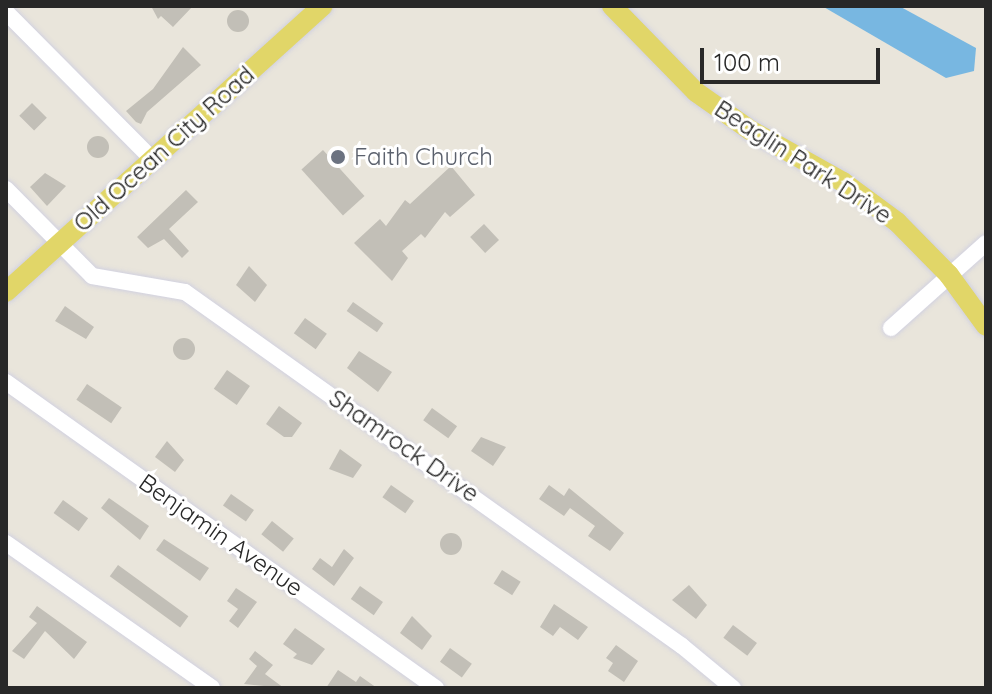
<!DOCTYPE html>
<html>
<head>
<meta charset="utf-8">
<style>
	body { margin:0 }
	#map { position:relative; width:992px; height:694px; overflow:hidden; background:#e9e5db; font-family:Quicksand,sans-serif }
	div>[style] { position:absolute }
	.water>* { inset:0; background:#78b7e1 }
	.building>* { inset:0; background:#c2bfb7; transform-origin:0 0 }
	.round { border-radius:50% }
	.roads { filter:drop-shadow(0 0 2px #d1d1e0) drop-shadow(0 0 2px #d1d1e0) }
	.minor>* { height:16px; margin:-8px; padding:0 8px; transform-origin:8px; border-radius:8px; background:#fff }
	.major>* { height:20px; margin:-10px; padding:0 10px; transform-origin:10px; border-radius:10px; background:#e1d668 }
	.dots>* { width:22px; height:22px; translate:-50% -50%; box-sizing:border-box; border:4px solid #fff; border-radius:50% }
	span { translate:-50% -50%; white-space:nowrap; text-align:center; line-height:1.15; -webkit-text-stroke:6px #fff; paint-order:stroke }
	.street-label { font-size:24px; color:#282828 }
	.worship-label { font-size:24px; color:#5b616d }
	.left { translate:0 -50%; text-align:left }
	.frame { position:absolute; inset:0; border:8px solid #282828; pointer-events:none }
	.scale { position:absolute; left:700px; top:48px; width:180px; height:36px; box-sizing:border-box; border:4px solid #282828; border-top:0; padding-left:10px; font-size:24px; line-height:28px; white-space:nowrap; color:#282828; -webkit-text-stroke:6px #fff; paint-order:stroke }
</style>
</head>
<body>
<div id="map">
	<div class="water">
		<div style="clip-path:polygon(822px 6px,899px 6px,976px 48px,974px 71px,946px 78px)"></div>
	</div>
	<div class="building">
		<div style="clip-path:polygon(151px 6px,193px 6px,173px 27px,161px 16px,158px 19px)"></div>
		<div class="round" style="left:227px;top:10px;width:22px;height:22px"></div>
		<div style="clip-path:polygon(183px 47px,201px 65px,147px 112px,141px 124px,136px 122px,126px 111px,153px 89px)"></div>
		<div style="left:32px;top:103px;width:21px;height:18px;rotate:45deg"></div>
		<div class="round" style="left:87px;top:136px;width:22px;height:22px"></div>
		<div style="left:323px;top:150px;width:62px;height:29px;rotate:48deg"></div>
		<div style="clip-path:polygon(451px 166px,475px 195px,450px 217px,445px 212px,425px 238px,421px 234px,402px 251px,408px 258px,392px 281px,354px 243px,380px 219px,386px 226px,405px 200px,410px 204px)"></div>
		<div style="clip-path:polygon(45px 173px,66px 186px,47px 206px,30px 187px)"></div>
		<div style="clip-path:polygon(186px 190px,198px 202px,169px 229px,189px 251px,182px 258px,164px 239px,148px 248px,137px 237px)"></div>
		<div style="left:484px;top:224px;width:22px;height:19px;rotate:47deg"></div>
		<div style="clip-path:polygon(249px 266px,267px 285px,255px 302px,236px 285px)"></div>
		<div style="left:353px;top:302px;width:37px;height:11px;rotate:35deg"></div>
		<div style="clip-path:polygon(65px 306px,94px 327px,86px 339px,55px 321px)"></div>
		<div style="left:305px;top:318px;width:27px;height:19px;rotate:36deg"></div>
		<div class="round" style="left:173px;top:338px;width:22px;height:22px"></div>
		<div style="clip-path:polygon(359px 351px,392px 372px,378px 392px,347px 368px)"></div>
		<div style="left:227px;top:370px;width:28px;height:23px;rotate:35deg"></div>
		<div style="left:87px;top:384px;width:42px;height:19px;rotate:34deg"></div>
		<div style="clip-path:polygon(279px 406px,302px 423px,292px 437px,284px 437px,266px 424px)"></div>
		<div style="left:432px;top:408px;width:31px;height:15px;rotate:36deg"></div>
		<div style="clip-path:polygon(481px 437px,506px 447px,493px 466px,471px 451px)"></div>
		<div style="clip-path:polygon(167px 441px,184px 460px,175px 472px,155px 457px)"></div>
		<div style="clip-path:polygon(340px 449px,362px 465px,353px 478px,329px 469px)"></div>
		<div style="left:391px;top:485px;width:28px;height:15px;rotate:35deg"></div>
		<div style="clip-path:polygon(549px 485px,564px 496px,569px 488px,624px 533px,610px 551px,588px 536px,595px 526px,570px 508px,564px 516px,539px 499px)"></div>
		<div style="left:231px;top:494px;width:28px;height:14px;rotate:35deg"></div>
		<div style="clip-path:polygon(109px 498px,149px 526px,140px 540px,101px 508px)"></div>
		<div style="left:63px;top:500px;width:31px;height:16px;rotate:36deg"></div>
		<div style="left:272px;top:521px;width:28px;height:17px;rotate:39deg"></div>
		<div class="round" style="left:440px;top:533px;width:22px;height:22px"></div>
		<div style="clip-path:polygon(164px 539px,209px 568px,200px 581px,156px 550px)"></div>
		<div style="clip-path:polygon(344px 549px,354px 558px,334px 586px,312px 569px,320px 558px,332px 567px)"></div>
		<div style="left:118px;top:565px;width:87px;height:14px;rotate:36deg"></div>
		<div style="left:502px;top:570px;width:22px;height:16px;rotate:32deg"></div>
		<div style="clip-path:polygon(689px 585px,707px 605px,696px 619px,672px 600px)"></div>
		<div style="left:360px;top:586px;width:28px;height:16px;rotate:35deg"></div>
		<div style="clip-path:polygon(236px 588px,257px 602px,238px 628px,229px 621px,238px 609px,227px 601px)"></div>
		<div style="clip-path:polygon(554px 604px,588px 627px,578px 640px,560px 627px,553px 636px,540px 627px)"></div>
		<div style="clip-path:polygon(37px 606px,87px 642px,74px 659px,45px 631px,24px 659px,12px 651px,37px 623px,29px 617px)"></div>
		<div style="clip-path:polygon(412px 616px,432px 636px,422px 650px,400px 633px)"></div>
		<div style="left:733px;top:625px;width:30px;height:16px;rotate:37deg"></div>
		<div style="clip-path:polygon(295px 628px,325px 649px,312px 665px,293px 658px,297px 654px,283px 644px)"></div>
		<div style="clip-path:polygon(616px 645px,638px 661px,624px 682px,608px 671px,613px 663px,606px 658px)"></div>
		<div style="left:450px;top:648px;width:27px;height:17px;rotate:36deg"></div>
		<div style="clip-path:polygon(255px 651px,273px 665px,265px 674px,284px 688px,244px 684px,257px 666px,249px 659px)"></div>
		<div style="clip-path:polygon(338px 670px,356px 682px,360px 676px,377px 688px,326px 688px)"></div>
	</div>
	<div class="roads">
		<div class="minor">
			<div style="left:6px;top:12px;width:210px;rotate:45.2deg"></div>
			<div style="left:6px;top:189px;width:122px;rotate:45.3deg"></div>
			<div style="left:92px;top:276px;width:94px;rotate:9.8deg"></div>
			<div style="left:185px;top:292px;width:610px;rotate:35.46deg"></div>
			<div style="left:682px;top:646px;width:66px;rotate:39.5deg"></div>
			<div style="left:891px;top:328px;width:127px;rotate:-41.8deg"></div>
			<div style="left:6px;top:382px;width:528px;rotate:35.44deg"></div>
			<div style="left:6px;top:543px;width:252px;rotate:35.1deg"></div>
		</div>
		<div class="major">
			<div style="left:612px;top:6px;width:120px;rotate:45.7deg"></div>
			<div style="left:696px;top:92px;width:66px;rotate:35.1deg"></div>
			<div style="left:750px;top:130px;width:107px;rotate:29.2deg"></div>
			<div style="left:843px;top:182px;width:67px;rotate:36.5deg"></div>
			<div style="left:897px;top:222px;width:74px;rotate:45.5deg"></div>
			<div style="left:949px;top:275px;width:63px;rotate:54deg"></div>
			<div style="left:6px;top:292px;width:427px;rotate:-42.1deg"></div>
		</div>
	</div>
	<div class="dots">
		<div style="left:338px;top:157px;background:#6b7280"></div>
	</div>
	<div class="street-label">
		<span style="left:164px;top:149px;rotate:-42deg">Old Ocean City Road</span>
		<span style="left:803px;top:162px;rotate:33deg">Beaglin Park Drive</span>
		<span style="left:404px;top:446px;rotate:35deg">Shamrock Drive</span>
		<span style="left:221px;top:535px;rotate:35deg">Benjamin Avenue</span>
	</div>
	<div class="worship-label">
		<span class="left" style="left:354px;top:157px">Faith Church</span>
	</div>
	<div class="frame"></div>
	<div class="scale">100 m</div>
</div>
</body>
</html>
